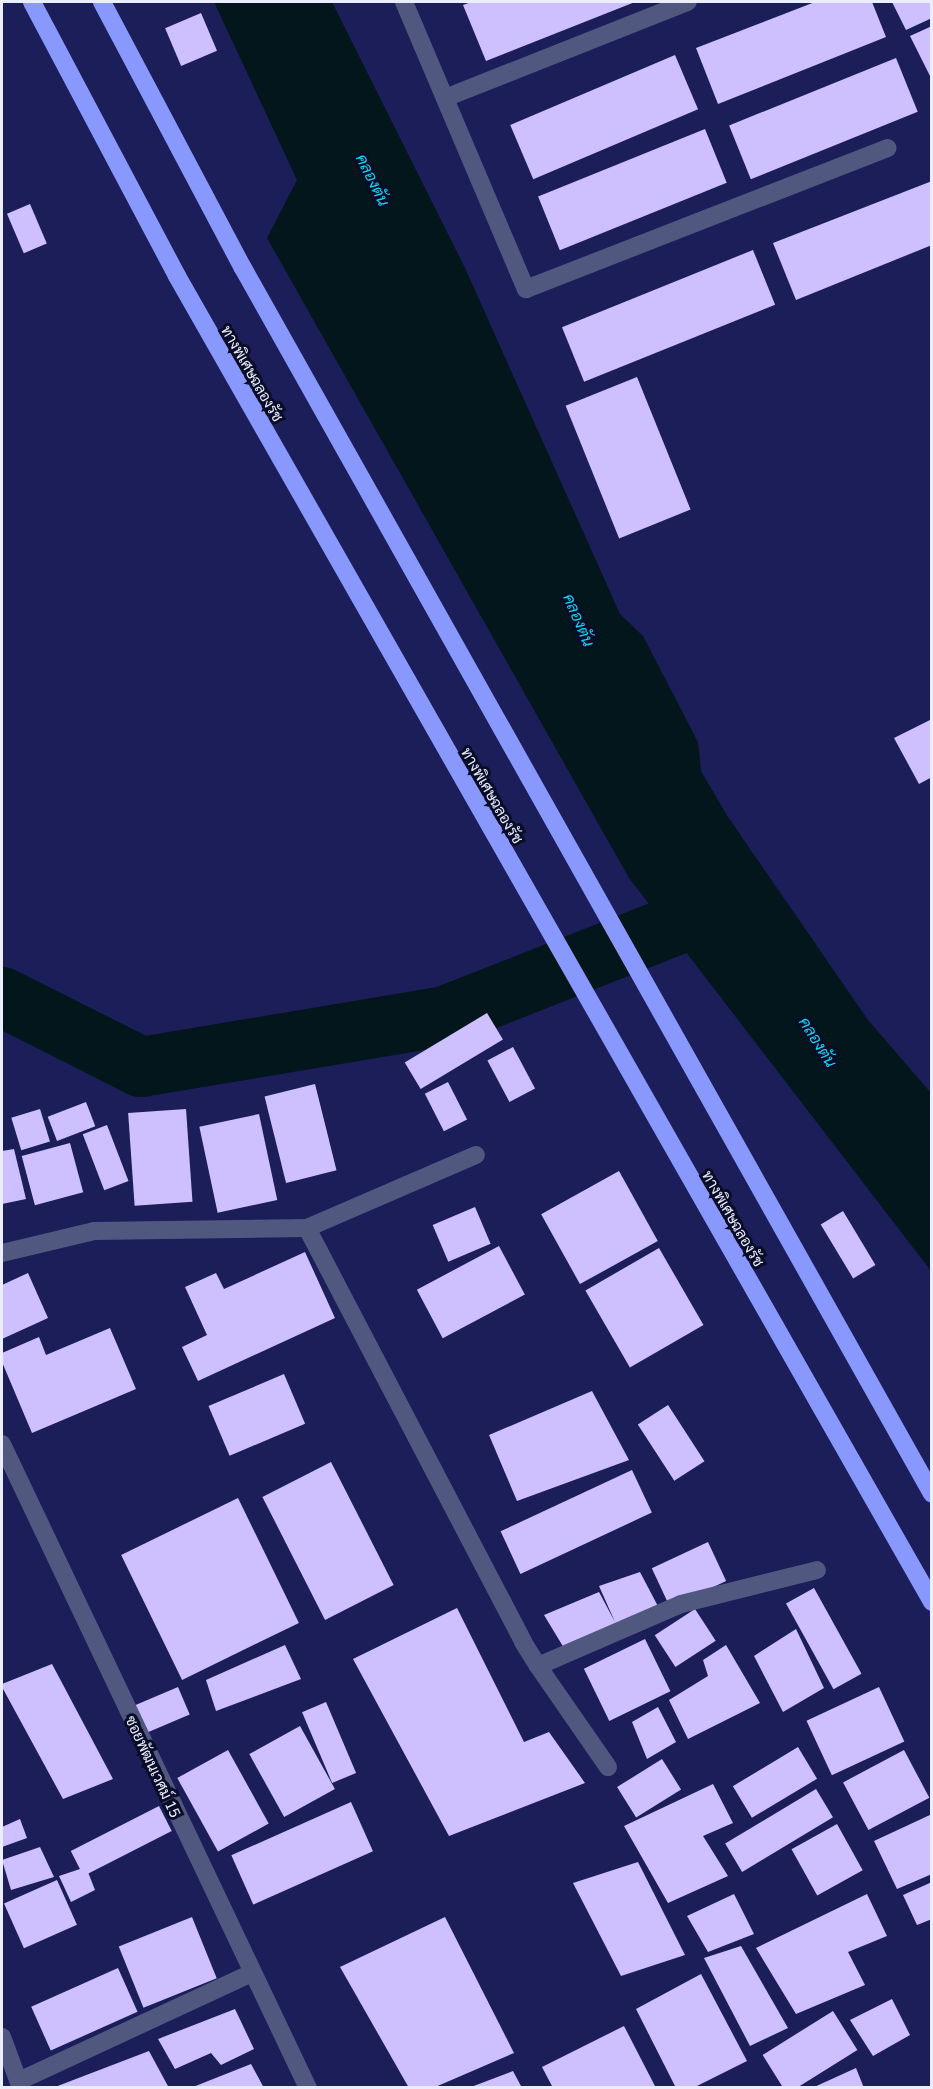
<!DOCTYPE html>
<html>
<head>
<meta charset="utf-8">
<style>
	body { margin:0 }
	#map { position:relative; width:933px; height:2089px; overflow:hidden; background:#1b1e59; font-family:Georgia,Sarabun,serif }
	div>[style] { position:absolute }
	.water>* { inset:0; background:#02161b }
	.river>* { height:60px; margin:-30px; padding:0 30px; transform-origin:30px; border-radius:30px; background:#02161b }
	.building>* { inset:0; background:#cec0ff; transform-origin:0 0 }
	.street>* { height:18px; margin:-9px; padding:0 9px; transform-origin:9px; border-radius:9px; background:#505880 }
	.highway>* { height:18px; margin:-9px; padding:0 9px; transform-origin:9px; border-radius:9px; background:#8898fc }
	span { translate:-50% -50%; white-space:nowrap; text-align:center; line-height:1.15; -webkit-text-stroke:6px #0a0d27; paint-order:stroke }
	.street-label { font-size:15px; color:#ebeefe }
	.water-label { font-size:16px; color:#13d7f9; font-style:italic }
	.frame { position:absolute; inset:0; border:3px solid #ebeefe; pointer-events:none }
</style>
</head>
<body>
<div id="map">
	<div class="water">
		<div style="clip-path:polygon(214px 2px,332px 2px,465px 268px,620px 614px,643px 636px,698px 742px,701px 771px,728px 817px,868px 1020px,931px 1093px,931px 1271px,629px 878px,267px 238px,297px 180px)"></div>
	</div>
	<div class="river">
		<div style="left:2px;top:997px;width:156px;rotate:26.7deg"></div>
		<div style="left:141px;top:1067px;width:308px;rotate:-9.5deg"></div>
		<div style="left:445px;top:1016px;width:303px;rotate:-21.5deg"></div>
	</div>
	<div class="building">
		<div style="clip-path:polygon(471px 2px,635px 2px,486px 61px,463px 5px)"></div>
		<div style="clip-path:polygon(815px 2px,872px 2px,886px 37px,718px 104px,696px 48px)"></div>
		<div style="clip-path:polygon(892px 2px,932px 2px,932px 18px,906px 30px)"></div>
		<div style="left:201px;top:13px;width:41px;height:39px;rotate:67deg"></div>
		<div style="clip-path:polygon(932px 26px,932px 80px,910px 36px)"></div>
		<div style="left:675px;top:55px;width:59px;height:179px;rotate:67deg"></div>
		<div style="left:896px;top:58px;width:58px;height:180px;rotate:68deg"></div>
		<div style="left:705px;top:129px;width:58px;height:180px;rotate:68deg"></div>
		<div style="clip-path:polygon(932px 181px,932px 245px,796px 300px,773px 243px)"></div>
		<div style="left:30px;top:204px;width:43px;height:25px;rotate:67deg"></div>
		<div style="left:753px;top:250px;width:59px;height:206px;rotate:68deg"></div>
		<div style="left:637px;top:377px;width:143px;height:77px;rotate:68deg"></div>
		<div style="clip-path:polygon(932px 719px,932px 777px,919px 784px,894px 738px)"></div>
		<div style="left:487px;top:1013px;width:31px;height:96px;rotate:59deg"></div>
		<div style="left:513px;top:1047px;width:47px;height:29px;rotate:62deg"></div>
		<div style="left:448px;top:1082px;width:42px;height:26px;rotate:63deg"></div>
		<div style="left:315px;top:1084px;width:89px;height:52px;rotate:76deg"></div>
		<div style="left:86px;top:1102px;width:26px;height:41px;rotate:69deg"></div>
		<div style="left:40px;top:1109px;width:34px;height:30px;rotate:73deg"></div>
		<div style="left:186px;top:1109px;width:93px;height:58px;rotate:86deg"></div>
		<div style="left:259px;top:1114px;width:88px;height:61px;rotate:78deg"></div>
		<div style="left:107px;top:1125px;width:60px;height:26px;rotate:69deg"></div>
		<div style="left:70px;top:1143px;width:51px;height:50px;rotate:75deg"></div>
		<div style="clip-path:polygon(14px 1149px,26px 1199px,2px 1204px,2px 1151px)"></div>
		<div style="left:619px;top:1171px;width:80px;height:89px;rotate:61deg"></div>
		<div style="left:475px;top:1207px;width:40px;height:46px;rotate:67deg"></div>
		<div style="left:843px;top:1211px;width:63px;height:26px;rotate:59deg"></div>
		<div style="left:499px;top:1246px;width:55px;height:93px;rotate:62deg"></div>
		<div style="left:659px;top:1248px;width:89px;height:85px;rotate:60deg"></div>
		<div style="clip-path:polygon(305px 1252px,335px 1318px,198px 1381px,182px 1347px,207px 1335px,185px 1287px,216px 1273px,224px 1289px)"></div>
		<div style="clip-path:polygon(28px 1273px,48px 1318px,2px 1339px,2px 1285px)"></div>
		<div style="clip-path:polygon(110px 1328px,136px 1389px,32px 1433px,2px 1362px,2px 1353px,39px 1337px,46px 1355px)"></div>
		<div style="left:284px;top:1374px;width:54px;height:82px;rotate:67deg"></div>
		<div style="clip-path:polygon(592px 1391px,629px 1460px,517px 1501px,489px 1435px)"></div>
		<div style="left:668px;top:1405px;width:67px;height:36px;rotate:57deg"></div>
		<div style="left:331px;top:1462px;width:138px;height:77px;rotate:63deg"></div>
		<div style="left:632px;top:1470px;width:47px;height:145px;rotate:65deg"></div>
		<div style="left:238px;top:1498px;width:139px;height:130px;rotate:64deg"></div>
		<div style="left:708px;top:1542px;width:43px;height:62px;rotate:65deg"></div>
		<div style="clip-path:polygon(640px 1572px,661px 1612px,567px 1653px,544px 1615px,599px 1592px,615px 1622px,599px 1586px)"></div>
		<div style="left:814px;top:1588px;width:98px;height:32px;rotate:61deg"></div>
		<div style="clip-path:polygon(457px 1608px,524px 1742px,549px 1732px,585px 1783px,449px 1836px,353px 1659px)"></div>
		<div style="left:695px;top:1609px;width:38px;height:48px;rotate:57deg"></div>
		<div style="clip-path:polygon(796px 1629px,824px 1688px,783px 1712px,754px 1656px)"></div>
		<div style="left:645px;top:1639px;width:58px;height:68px;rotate:64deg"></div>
		<div style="clip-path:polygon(285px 1645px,301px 1679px,216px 1711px,206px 1680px)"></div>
		<div style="clip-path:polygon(726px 1645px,760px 1703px,688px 1739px,669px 1700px,708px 1676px,703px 1660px)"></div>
		<div style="clip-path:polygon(52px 1664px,113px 1779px,63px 1799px,2px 1687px,2px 1684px)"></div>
		<div style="left:178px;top:1687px;width:30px;height:48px;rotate:67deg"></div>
		<div style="left:879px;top:1687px;width:60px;height:80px;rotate:65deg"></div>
		<div style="left:326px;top:1702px;width:77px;height:26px;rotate:67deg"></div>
		<div style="clip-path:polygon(658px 1707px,676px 1742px,647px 1759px,632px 1722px)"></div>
		<div style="left:300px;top:1726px;width:72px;height:58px;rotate:61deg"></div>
		<div style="left:798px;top:1747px;width:37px;height:76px;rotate:59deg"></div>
		<div style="left:228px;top:1750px;width:84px;height:58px;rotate:61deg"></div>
		<div style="left:904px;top:1750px;width:54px;height:69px;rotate:62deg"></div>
		<div style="left:662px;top:1759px;width:36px;height:53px;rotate:58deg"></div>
		<div style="clip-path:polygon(713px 1784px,733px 1823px,703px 1836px,728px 1876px,668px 1903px,624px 1826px)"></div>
		<div style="left:816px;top:1789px;width:33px;height:106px;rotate:59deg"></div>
		<div style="left:351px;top:1802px;width:54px;height:131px;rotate:66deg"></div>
		<div style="left:159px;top:1806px;width:28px;height:99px;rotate:63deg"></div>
		<div style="clip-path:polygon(932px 1814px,932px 1874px,897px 1889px,874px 1841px)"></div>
		<div style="clip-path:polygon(20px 1819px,27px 1838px,2px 1847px,2px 1827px)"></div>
		<div style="left:837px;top:1824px;width:53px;height:52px;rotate:61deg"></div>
		<div style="clip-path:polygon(40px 1847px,54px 1877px,11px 1890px,2px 1860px)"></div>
		<div style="clip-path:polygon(638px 1862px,685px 1955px,621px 1976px,573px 1883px)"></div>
		<div style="clip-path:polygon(86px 1867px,95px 1890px,71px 1902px,59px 1876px)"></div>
		<div style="left:57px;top:1880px;width:49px;height:58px;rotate:66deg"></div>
		<div style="clip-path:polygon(932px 1882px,932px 1919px,917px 1925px,903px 1895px)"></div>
		<div style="clip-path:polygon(734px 1894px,754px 1934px,708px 1952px,687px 1916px)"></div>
		<div style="clip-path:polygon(867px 1894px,887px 1936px,848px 1952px,865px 1985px,796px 2014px,756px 1948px)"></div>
		<div style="left:192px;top:1917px;width:66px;height:79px;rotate:68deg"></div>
		<div style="clip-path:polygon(445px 1917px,514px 2053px,433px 2088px,409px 2088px,340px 1967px)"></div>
		<div style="clip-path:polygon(741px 1946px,788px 2028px,750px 2046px,704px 1958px)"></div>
		<div style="left:118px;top:1968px;width:48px;height:95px;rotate:66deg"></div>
		<div style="clip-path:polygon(701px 1974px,747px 2061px,693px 2088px,676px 2088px,636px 2009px)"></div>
		<div style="clip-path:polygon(892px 1999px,910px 2035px,873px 2056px,850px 2020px)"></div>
		<div style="clip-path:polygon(235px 2009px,254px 2049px,221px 2065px,211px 2053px,175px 2069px,158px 2039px)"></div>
		<div style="left:833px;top:2011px;width:46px;height:83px;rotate:58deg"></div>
		<div style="clip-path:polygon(624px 2026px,656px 2088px,553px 2088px,542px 2067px)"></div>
		<div style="clip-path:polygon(149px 2051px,169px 2088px,55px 2088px,55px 2087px)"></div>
		<div style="clip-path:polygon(251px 2064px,264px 2088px,193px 2088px,193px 2087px)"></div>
		<div style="clip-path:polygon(856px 2068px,864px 2088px,812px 2088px)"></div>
		<div style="clip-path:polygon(513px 2071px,522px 2088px,471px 2088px,471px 2087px)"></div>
	</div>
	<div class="street">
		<div style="left:404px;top:2px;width:312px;rotate:67deg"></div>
		<div style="left:526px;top:289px;width:388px;rotate:-21.3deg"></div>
		<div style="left:445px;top:98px;width:261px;rotate:-21.6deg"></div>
		<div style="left:307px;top:1228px;width:467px;rotate:62.4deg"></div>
		<div style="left:523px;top:1642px;width:28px;rotate:58deg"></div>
		<div style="left:538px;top:1666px;width:156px;rotate:-23.4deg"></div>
		<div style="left:681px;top:1604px;width:140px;rotate:-14deg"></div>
		<div style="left:2px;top:1253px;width:95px;rotate:-13.4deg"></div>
		<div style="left:94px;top:1231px;width:213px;rotate:-0.8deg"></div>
		<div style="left:307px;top:1228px;width:184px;rotate:-23.4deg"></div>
		<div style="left:2px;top:1444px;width:713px;rotate:64.59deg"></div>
		<div style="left:538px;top:1666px;width:123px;rotate:55.3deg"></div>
		<div style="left:2px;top:2037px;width:54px;rotate:69.6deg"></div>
		<div style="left:19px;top:2081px;width:257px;rotate:-24.9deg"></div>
	</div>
	<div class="highway">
		<div style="left:32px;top:2px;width:310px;rotate:62.1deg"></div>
		<div style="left:177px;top:276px;width:1526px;rotate:60.34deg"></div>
		<div style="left:102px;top:2px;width:301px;rotate:62.1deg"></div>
		<div style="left:243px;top:268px;width:1406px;rotate:60.66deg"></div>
	</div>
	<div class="street-label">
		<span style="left:253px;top:373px;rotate:60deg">ทางพิเศษฉลองรัช</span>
		<span style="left:493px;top:795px;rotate:60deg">ทางพิเศษฉลองรัช</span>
		<span style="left:734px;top:1218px;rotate:60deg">ทางพิเศษฉลองรัช</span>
		<span style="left:154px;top:1766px;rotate:65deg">ซอยพัฒนเวศม์ 15</span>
	</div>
	<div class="water-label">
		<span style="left:373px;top:180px;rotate:64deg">คลองตัน</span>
		<span style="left:579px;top:620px;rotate:67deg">คลองตัน</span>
		<span style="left:818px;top:1042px;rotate:58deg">คลองตัน</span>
	</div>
	<div class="frame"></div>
</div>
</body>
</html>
